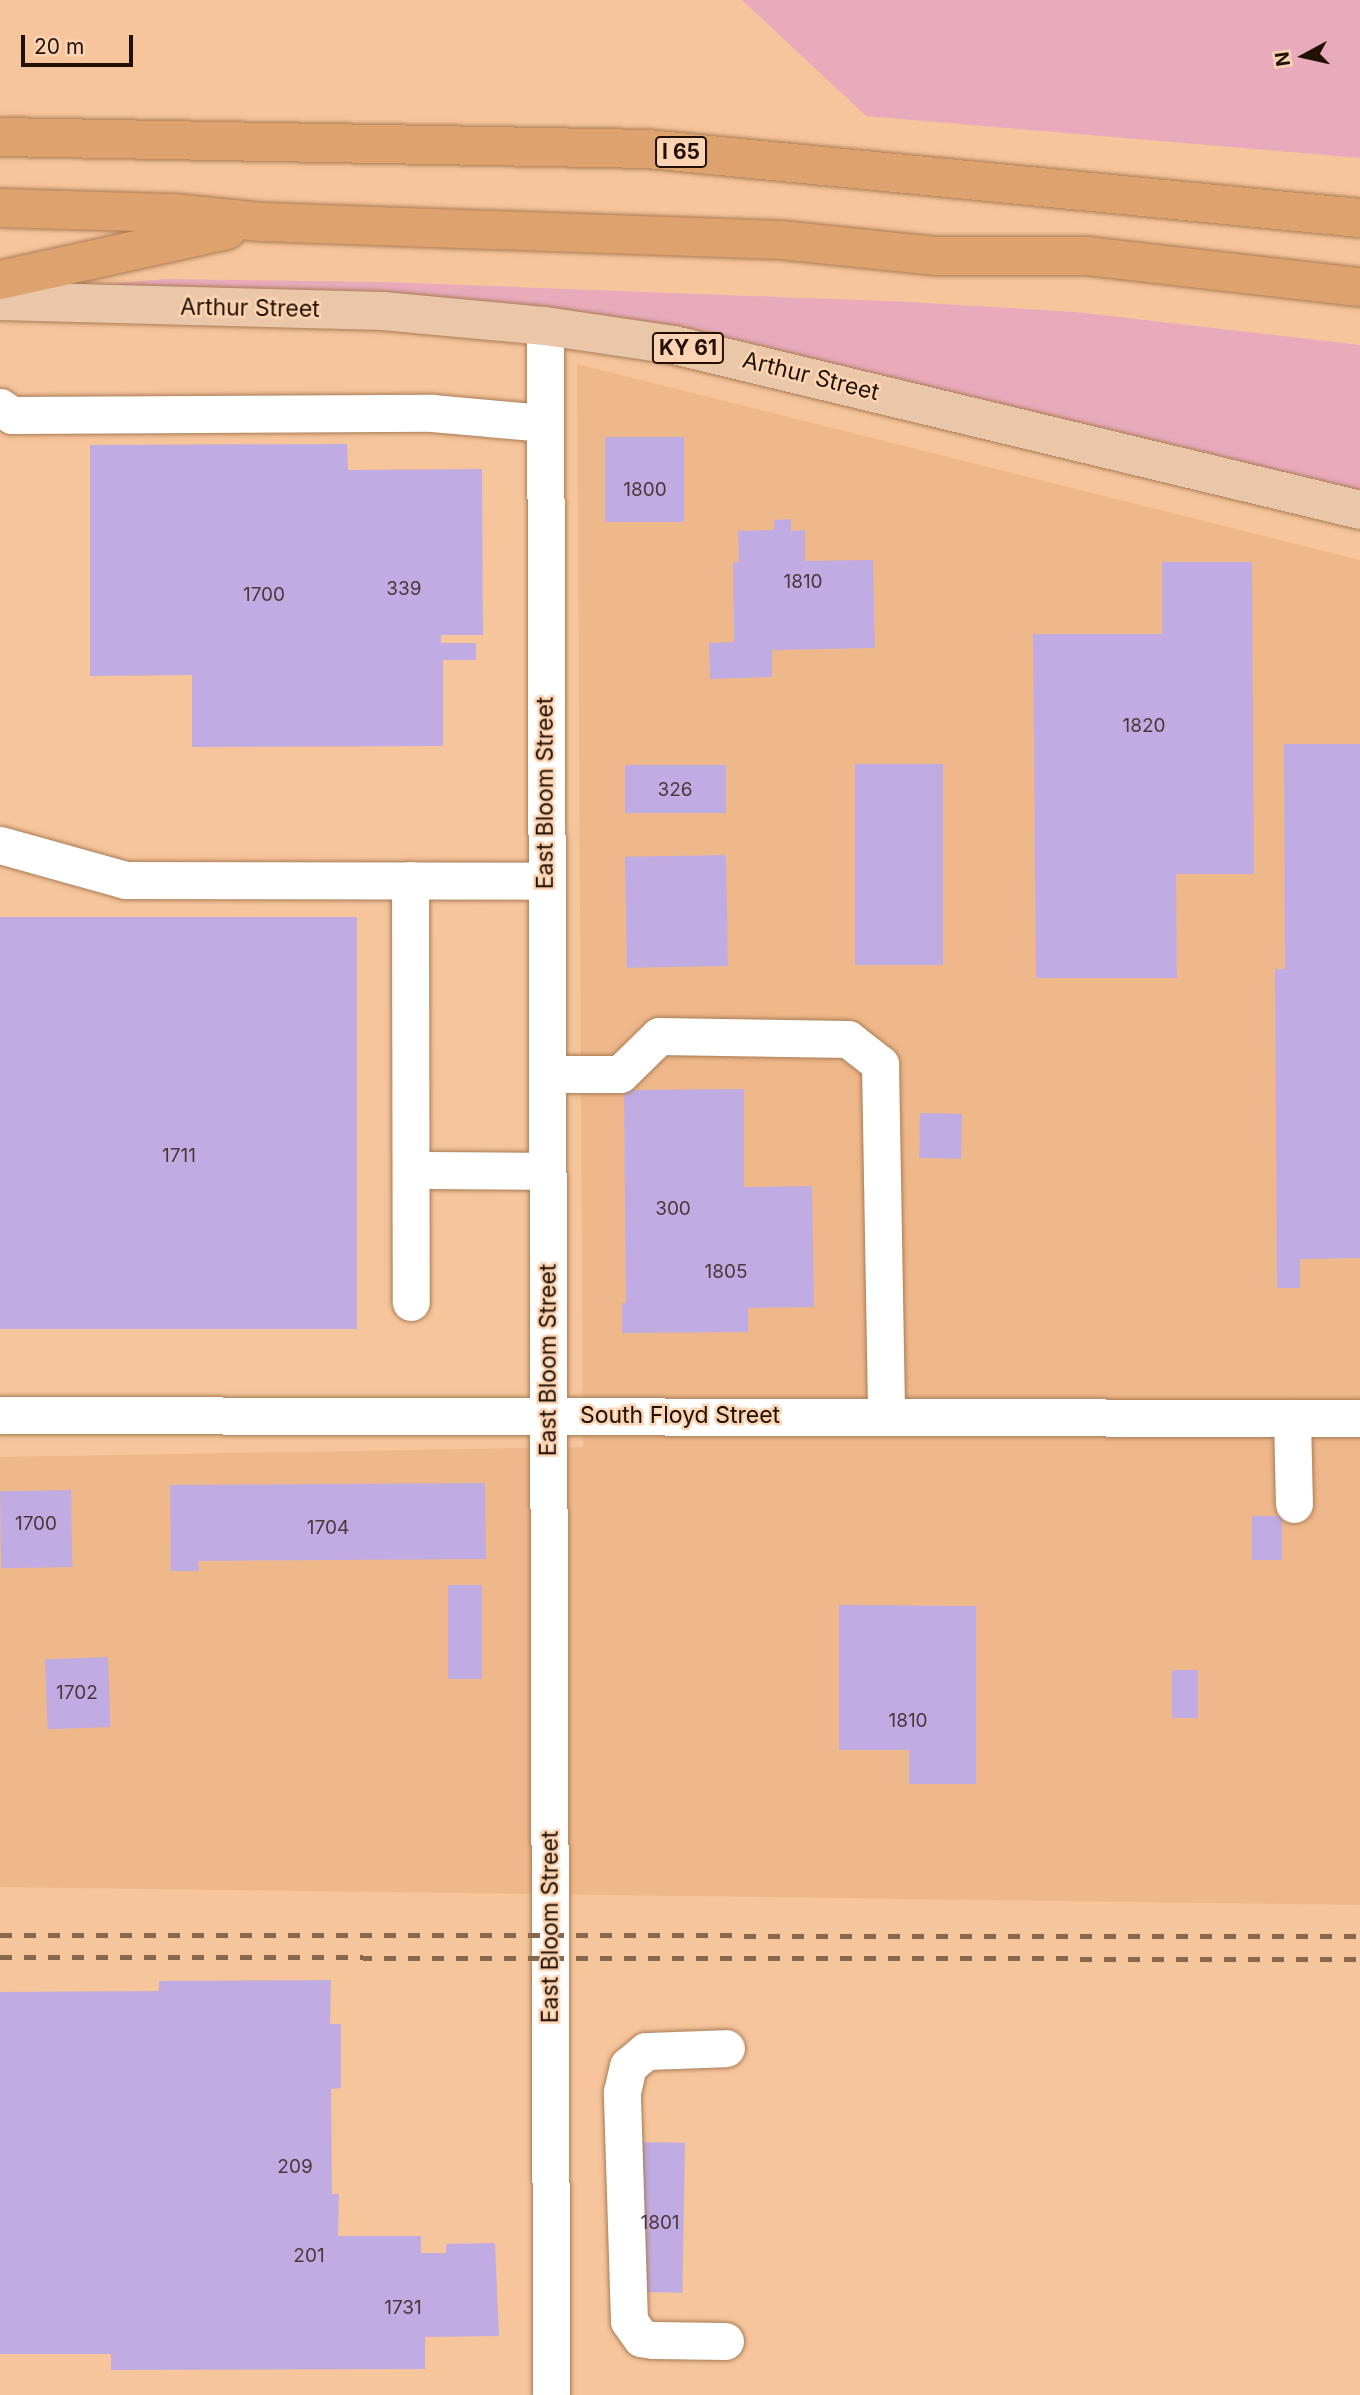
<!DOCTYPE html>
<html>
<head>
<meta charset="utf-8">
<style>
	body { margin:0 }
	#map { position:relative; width:1360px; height:2395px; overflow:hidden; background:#f6c59c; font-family:Inter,sans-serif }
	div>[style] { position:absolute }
	.built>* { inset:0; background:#efb88a }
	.green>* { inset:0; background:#e9abbc }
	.building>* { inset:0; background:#c0ace2; transform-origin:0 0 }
	.roads { filter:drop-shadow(0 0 2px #aa7c55) drop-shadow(0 0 2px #aa7c55) }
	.minor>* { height:37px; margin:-18.5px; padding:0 18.5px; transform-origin:18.5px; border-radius:18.5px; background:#fff }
	.major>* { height:38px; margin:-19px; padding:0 19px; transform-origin:19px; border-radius:19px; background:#ebc7a9 }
	.highway>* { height:38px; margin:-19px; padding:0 19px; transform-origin:19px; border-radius:19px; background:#dea26f }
	.rail>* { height:5px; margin-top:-2.5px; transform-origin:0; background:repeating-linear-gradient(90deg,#88674c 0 12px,transparent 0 24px) }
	span { translate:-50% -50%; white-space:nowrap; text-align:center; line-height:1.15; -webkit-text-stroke:5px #fcd4b3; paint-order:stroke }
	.number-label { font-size:19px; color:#4a383b }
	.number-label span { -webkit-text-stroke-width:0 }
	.shield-label span { padding:2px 5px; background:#fcd4b3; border:2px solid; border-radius:5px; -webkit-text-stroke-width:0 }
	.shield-label { font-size:21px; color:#221103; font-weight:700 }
	.street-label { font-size:23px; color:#221103 }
	.north { position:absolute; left:1269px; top:21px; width:70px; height:70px; -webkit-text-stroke:5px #fcd4b3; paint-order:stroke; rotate:262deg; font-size:19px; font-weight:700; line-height:28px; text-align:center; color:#221103 }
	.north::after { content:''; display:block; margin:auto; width:24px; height:32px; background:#221103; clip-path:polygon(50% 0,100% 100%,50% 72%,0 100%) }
	.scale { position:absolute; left:21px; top:35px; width:112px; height:32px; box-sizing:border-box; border:4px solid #221103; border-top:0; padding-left:9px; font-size:21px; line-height:24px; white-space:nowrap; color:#221103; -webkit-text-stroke:5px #fcd4b3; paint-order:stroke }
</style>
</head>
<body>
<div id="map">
	<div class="built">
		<div style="clip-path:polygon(577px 364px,1360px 560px,1360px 1905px,0 1887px,0 1457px,583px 1447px)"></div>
	</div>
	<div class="green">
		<div style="clip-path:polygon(742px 0,1360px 0,1360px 158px,866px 116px)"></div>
		<div style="clip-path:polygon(166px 279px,387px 282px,909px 302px,1075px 312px,1360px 345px,1360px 492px,701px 332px,410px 294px,74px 287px)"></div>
	</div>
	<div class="building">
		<div style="left:605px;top:437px;width:79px;height:85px"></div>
		<div style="clip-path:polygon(347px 444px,348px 470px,482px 469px,483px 635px,441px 635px,441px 643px,476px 643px,476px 660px,443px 660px,443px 746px,192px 747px,192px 675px,90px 676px,90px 445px)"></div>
		<div style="clip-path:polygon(791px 519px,791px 531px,805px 530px,805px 561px,873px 560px,875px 648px,772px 650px,772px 677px,710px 679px,709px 643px,734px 642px,733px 563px,739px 562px,738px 531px,774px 530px,774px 520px)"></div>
		<div style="clip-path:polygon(1162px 562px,1252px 562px,1254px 874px,1176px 874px,1177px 978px,1036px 978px,1033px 634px,1162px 634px)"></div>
		<div style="clip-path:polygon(1284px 744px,1360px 744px,1360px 1258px,1300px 1259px,1300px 1288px,1277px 1288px,1275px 969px,1285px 969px)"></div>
		<div style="left:855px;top:764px;width:88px;height:201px"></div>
		<div style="left:625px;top:765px;width:101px;height:48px"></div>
		<div style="left:726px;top:855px;width:111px;height:101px;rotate:89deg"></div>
		<div style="left:0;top:917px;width:357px;height:412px"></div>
		<div style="clip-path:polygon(744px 1089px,744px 1187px,812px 1186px,814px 1307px,748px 1308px,748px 1332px,622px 1333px,622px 1303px,626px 1303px,624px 1090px)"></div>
		<div style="left:920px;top:1113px;width:42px;height:45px;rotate:1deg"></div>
		<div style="clip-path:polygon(485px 1483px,486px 1559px,198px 1561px,199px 1571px,171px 1571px,170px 1485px)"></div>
		<div style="left:71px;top:1490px;width:77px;height:71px;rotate:89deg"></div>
		<div style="left:1252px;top:1516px;width:30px;height:44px"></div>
		<div style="left:448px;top:1585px;width:34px;height:94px"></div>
		<div style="clip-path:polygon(839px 1605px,976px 1606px,976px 1784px,909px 1784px,909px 1750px,839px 1750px)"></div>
		<div style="left:108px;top:1657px;width:70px;height:63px;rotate:88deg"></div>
		<div style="left:1198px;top:1670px;width:48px;height:26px;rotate:90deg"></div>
		<div style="clip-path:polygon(331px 1980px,330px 2024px,341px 2024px,341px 2088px,331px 2089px,332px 2194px,339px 2194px,338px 2236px,421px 2236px,421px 2253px,446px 2253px,446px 2244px,495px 2243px,499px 2336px,425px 2337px,425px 2369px,111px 2370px,111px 2354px,0 2354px,0 1992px,159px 1991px,159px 1981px)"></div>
		<div style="left:636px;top:2142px;width:49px;height:150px;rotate:1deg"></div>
	</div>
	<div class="roads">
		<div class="minor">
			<div style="left:545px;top:326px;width:2069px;rotate:89.83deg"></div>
			<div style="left:0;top:407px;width:14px;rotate:34deg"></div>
			<div style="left:12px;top:415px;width:420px;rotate:-0.3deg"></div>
			<div style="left:432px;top:413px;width:111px;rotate:5.1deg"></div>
			<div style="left:0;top:845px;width:130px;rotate:15.6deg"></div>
			<div style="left:125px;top:880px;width:421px;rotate:0.1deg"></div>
			<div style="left:410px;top:880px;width:422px;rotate:89.9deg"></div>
			<div style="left:547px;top:1074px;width:73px"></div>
			<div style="left:620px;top:1074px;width:54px;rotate:-44.3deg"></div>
			<div style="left:659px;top:1036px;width:189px;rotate:0.9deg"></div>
			<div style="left:848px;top:1039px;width:41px;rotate:38deg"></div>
			<div style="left:880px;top:1064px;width:352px;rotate:89deg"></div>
			<div style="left:411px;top:1170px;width:136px;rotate:0.4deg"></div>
			<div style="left:0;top:1415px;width:1360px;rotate:0.13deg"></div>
			<div style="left:1292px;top:1418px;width:86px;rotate:88.7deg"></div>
			<div style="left:725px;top:2341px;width:72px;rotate:-179.2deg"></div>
			<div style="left:653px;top:2340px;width:12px;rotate:-171deg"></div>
			<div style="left:641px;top:2338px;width:21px;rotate:-125deg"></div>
			<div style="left:629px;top:2321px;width:229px;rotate:-91.8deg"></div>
			<div style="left:622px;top:2092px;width:27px;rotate:-77deg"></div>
			<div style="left:628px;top:2066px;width:23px;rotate:-40deg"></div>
			<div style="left:646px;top:2051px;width:80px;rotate:-2.1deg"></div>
		</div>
		<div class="major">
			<div style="left:0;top:301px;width:383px;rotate:1.5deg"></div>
			<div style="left:383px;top:311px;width:163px;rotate:5.3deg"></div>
			<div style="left:545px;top:326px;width:130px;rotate:8.4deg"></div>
			<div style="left:674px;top:345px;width:706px;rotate:13.52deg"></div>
		</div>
		<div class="highway">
			<div style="left:0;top:137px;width:648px;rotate:1.06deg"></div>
			<div style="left:648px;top:149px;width:715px;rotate:5.54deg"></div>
			<div style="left:0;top:208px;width:173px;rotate:1.7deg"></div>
			<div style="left:173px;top:213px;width:89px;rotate:5.8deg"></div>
			<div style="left:262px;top:222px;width:519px;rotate:1.99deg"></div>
			<div style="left:781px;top:240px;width:156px;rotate:5.9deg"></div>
			<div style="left:936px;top:256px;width:151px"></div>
			<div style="left:1087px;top:256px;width:275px;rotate:6.5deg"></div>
			<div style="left:0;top:280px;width:232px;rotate:-12.4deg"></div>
		</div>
	</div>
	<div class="rail">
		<div style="left:0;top:1935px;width:1360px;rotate:0.04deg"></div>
		<div style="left:0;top:1957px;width:1360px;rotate:0.08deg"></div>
	</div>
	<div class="number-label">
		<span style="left:645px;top:490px">1800</span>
		<span style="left:803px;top:582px">1810</span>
		<span style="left:404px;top:589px">339</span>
		<span style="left:264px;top:595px">1700</span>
		<span style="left:1144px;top:726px">1820</span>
		<span style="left:675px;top:790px">326</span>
		<span style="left:179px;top:1156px">1711</span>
		<span style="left:673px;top:1209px">300</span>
		<span style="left:726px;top:1272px">1805</span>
		<span style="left:36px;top:1524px">1700</span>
		<span style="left:328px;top:1528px">1704</span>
		<span style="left:77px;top:1693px">1702</span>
		<span style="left:908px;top:1721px">1810</span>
		<span style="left:295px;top:2167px">209</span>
		<span style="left:660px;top:2223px">1801</span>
		<span style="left:309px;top:2256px">201</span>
		<span style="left:403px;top:2308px">1731</span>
	</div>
	<div class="shield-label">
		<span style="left:681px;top:152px">I 65</span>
		<span style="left:688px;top:348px">KY 61</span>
	</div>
	<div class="street-label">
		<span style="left:250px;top:308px;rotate:1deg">Arthur Street</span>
		<span style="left:811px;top:376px;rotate:14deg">Arthur Street</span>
		<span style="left:545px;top:793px;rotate:-90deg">East Bloom Street</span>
		<span style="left:548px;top:1360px;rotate:-90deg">East Bloom Street</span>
		<span style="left:680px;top:1415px">South Floyd Street</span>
		<span style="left:550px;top:1927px;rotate:-90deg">East Bloom Street</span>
	</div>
	<div class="north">N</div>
	<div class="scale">20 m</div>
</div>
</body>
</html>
